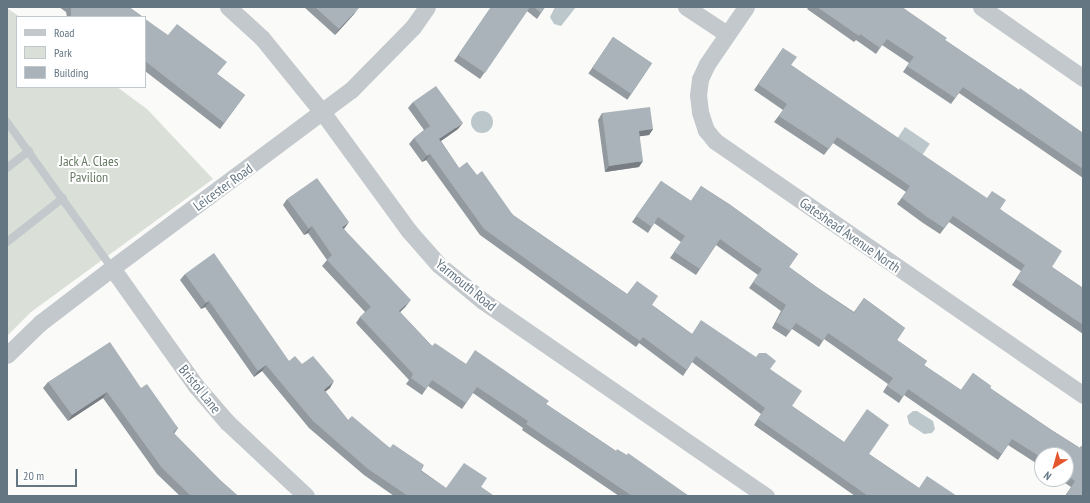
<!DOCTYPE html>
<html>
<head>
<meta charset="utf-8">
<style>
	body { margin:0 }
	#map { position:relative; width:1090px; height:503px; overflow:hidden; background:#fafaf8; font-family:"PT Sans Narrow",sans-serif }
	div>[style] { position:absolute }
	.green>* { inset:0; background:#dadfd7 }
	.water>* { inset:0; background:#bbc7cb; transform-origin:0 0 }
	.round { border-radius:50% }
	.lane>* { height:8px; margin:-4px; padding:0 4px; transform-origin:4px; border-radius:4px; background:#c3c8cc }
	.street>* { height:17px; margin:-8.5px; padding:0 8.5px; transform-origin:8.5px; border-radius:8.5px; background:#c3c8cc }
	.wall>* { inset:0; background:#929a9f; transform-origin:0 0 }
	.shaded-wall>* { inset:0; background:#777d82 }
	.building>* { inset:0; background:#aab3b9; transform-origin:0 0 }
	span { translate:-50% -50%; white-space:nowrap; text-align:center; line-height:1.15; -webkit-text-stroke:4px #fff; paint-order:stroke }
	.park-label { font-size:14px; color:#687a64 }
	.street-label { font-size:14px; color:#657683 }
	.frame { position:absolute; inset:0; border:8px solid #657683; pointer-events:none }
	.legend { position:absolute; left:16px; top:16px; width:130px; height:72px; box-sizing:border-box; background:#fff; border:1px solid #c1c8cd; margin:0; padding:5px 7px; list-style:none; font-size:12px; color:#657683 }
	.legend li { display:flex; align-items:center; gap:8px; height:20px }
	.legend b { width:20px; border:1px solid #c1c8cd }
	.north { position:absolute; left:1034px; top:447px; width:40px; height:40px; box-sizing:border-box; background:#fff; border:1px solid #c1c8cd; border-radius:50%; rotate:217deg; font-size:11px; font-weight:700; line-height:16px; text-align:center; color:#657683 }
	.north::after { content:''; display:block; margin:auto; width:14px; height:18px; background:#e4572e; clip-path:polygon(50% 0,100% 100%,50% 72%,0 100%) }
	.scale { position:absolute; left:16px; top:469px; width:61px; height:18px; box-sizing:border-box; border:2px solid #657683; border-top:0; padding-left:5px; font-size:12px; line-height:14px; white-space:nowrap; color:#657683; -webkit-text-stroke:3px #fff; paint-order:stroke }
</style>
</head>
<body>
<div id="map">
	<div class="green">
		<div style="clip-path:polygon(7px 8px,20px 17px,17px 17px,17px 87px,117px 87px,147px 109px,213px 179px,31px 312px,7px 336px)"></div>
	</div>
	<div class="water">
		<div style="clip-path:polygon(555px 7px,576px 7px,561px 26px,554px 24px,550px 17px)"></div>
		<div class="round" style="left:471px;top:111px;width:22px;height:22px"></div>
		<div style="left:905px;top:127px;width:30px;height:15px;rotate:34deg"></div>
		<div style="clip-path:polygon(913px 411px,917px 411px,933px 421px,935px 429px,932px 433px,924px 434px,909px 424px,907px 416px)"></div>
	</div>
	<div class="lane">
		<div style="left:7px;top:122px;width:180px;rotate:54.3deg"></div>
		<div style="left:7px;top:168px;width:28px;rotate:-38deg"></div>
		<div style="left:7px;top:242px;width:71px;rotate:-38.2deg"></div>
	</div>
	<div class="street">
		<div style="left:228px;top:7px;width:46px;rotate:42.4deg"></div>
		<div style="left:262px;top:38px;width:97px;rotate:50.9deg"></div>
		<div style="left:323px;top:113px;width:146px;rotate:53.9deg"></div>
		<div style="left:409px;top:231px;width:45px;rotate:48.6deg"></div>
		<div style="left:439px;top:265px;width:57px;rotate:39.3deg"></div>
		<div style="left:483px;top:301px;width:344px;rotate:34.6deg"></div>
		<div style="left:686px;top:7px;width:49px;rotate:33.4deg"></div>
		<div style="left:746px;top:7px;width:69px;rotate:124.4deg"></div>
		<div style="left:707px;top:64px;width:17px;rotate:115deg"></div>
		<div style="left:700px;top:79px;width:16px;rotate:97deg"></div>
		<div style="left:698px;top:95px;width:17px;rotate:83deg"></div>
		<div style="left:700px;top:112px;width:19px;rotate:72deg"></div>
		<div style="left:706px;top:130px;width:14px;rotate:51deg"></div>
		<div style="left:715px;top:141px;width:447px;rotate:34.6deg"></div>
		<div style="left:981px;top:7px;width:124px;rotate:34.8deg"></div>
		<div style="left:112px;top:268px;width:145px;rotate:54.6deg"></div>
		<div style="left:196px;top:386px;width:48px;rotate:49.3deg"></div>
		<div style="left:227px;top:422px;width:108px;rotate:43.1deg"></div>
		<div style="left:7px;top:355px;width:46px;rotate:-44.1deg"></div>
		<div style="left:40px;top:323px;width:91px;rotate:-37.4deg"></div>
		<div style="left:112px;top:268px;width:298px;rotate:-36.7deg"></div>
		<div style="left:351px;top:90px;width:88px;rotate:-45.5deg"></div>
		<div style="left:413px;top:27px;width:24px;rotate:-55deg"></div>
	</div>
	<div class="wall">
		<div style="clip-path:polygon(59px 7px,129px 7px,143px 17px,67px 17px,66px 12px)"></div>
		<div style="clip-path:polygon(304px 7px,358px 7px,354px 14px,335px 35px)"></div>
		<div style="clip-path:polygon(491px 7px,545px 7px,537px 19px,527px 11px,480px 79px,454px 61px)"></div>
		<div style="clip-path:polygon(809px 7px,902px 7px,945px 40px,1019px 90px,1083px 133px,1083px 178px,959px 93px,951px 104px,903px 72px,909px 63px,882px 45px,876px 54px,856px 40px,854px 42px,807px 9px)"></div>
		<div style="clip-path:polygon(145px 19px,245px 95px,220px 129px,145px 71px)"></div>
		<div style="left:613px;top:37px;width:47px;height:44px;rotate:34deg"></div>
		<div style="clip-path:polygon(783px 48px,791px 65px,1000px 209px,1052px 267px,1083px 288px,1083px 334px,1012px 285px,1021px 271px,949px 222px,940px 234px,923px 223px,897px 204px,906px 192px,833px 143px,824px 155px,774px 122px,783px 110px,754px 90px)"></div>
		<div style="clip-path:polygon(413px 102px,458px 129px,441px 141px,459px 168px,477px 175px,513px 215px,627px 294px,652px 305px,692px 334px,770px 369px,792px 406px,844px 442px,869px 454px,919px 488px,957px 496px,855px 496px,754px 425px,761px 414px,692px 362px,683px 376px,639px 343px,636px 347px,480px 235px,426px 160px,422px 162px,409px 144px,414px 138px,424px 130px,408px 108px)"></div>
		<div style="clip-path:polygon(602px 113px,653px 129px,649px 135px,640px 136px,639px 167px,605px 172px,598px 120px)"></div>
		<div style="clip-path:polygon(661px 181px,691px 201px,701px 186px,729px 204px,798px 254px,789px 267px,818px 288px,854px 312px,864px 298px,905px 328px,897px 340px,927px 361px,924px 365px,961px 390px,973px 373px,991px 386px,990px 388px,1050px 429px,1080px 448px,1081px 446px,1083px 447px,1083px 496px,1065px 496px,1071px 487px,1059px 479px,1066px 479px,1066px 455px,1042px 455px,1042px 467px,1022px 454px,1008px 445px,998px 460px,904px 395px,899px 403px,883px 392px,888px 384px,824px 339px,819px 347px,792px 329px,786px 337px,772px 328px,781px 311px,749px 288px,758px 275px,716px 245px,696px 275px,670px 258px,681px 242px,654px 223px,648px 233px,632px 222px)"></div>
		<div style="clip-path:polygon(287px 199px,344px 229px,406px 306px,400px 312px,432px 346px,466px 364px,546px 404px,616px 451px,689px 496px,619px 496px,522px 430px,523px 428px,473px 393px,462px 409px,428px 386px,422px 395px,406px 384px,409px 380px,356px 323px,360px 317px,365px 312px,322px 266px,327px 260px,308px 233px,304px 235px,283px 205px)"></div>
		<div style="clip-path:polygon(185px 274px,289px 361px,302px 364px,330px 388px,325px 391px,348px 420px,390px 448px,446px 488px,481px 487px,494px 496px,394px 496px,364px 475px,309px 428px,262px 371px,254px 377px,205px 307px,201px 309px,180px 280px)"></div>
		<div style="clip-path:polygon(48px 382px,141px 388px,178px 428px,174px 434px,220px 480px,238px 496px,180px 496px,157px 474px,103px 398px,68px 421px,43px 388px)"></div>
	</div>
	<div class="shaded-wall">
		<div style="clip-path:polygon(359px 8px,354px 14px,335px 35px,339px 29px)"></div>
		<div style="clip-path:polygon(463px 123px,458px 129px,435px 145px,439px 139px)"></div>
		<div style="clip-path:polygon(653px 129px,649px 135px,635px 137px,639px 131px)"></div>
		<div style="clip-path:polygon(430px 154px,426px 160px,422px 162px,427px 156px)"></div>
		<div style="clip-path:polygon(643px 161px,639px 167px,605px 172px,609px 166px)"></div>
		<div style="clip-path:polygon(349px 222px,344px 229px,338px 233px,342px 227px)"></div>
		<div style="clip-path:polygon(312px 226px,308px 233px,304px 235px,309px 229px)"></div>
		<div style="clip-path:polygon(411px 300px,406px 306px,395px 317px,399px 311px)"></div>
		<div style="clip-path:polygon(209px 301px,205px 307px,201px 309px,206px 303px)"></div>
		<div style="clip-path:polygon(266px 365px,262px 371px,254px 377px,258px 371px)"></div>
		<div style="clip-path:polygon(334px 381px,330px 388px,320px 396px,324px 390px)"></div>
		<div style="clip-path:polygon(107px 392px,103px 398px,68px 421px,72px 415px)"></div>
	</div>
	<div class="building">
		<div style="clip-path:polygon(71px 7px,129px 7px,143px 17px,71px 17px)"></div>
		<div style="clip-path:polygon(315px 7px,358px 7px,359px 8px,339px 29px)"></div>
		<div style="clip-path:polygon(491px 7px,530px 7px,485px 73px,458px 55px)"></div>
		<div style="clip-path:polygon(534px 7px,545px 7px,541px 13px)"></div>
		<div style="clip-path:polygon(817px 7px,902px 7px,947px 38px,945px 40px,1019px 90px,1020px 88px,1083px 133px,1083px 169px,963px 87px,955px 98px,907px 66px,914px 57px,887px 39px,880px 48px,860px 34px,859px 36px)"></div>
		<div style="clip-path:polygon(145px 19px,168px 35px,177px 24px,227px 62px,217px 74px,245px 95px,224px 123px,145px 61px)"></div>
		<div style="left:613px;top:37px;width:47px;height:37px;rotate:34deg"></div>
		<div style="clip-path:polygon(783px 48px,797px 57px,791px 65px,987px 198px,992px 191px,1006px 200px,1000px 209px,1062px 251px,1052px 267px,1083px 288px,1083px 325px,1016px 279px,1025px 265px,953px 216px,944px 228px,927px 217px,902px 198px,910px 186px,837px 137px,829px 149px,779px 116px,787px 104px,758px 84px)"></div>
		<div style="clip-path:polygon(436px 86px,463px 123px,439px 139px,459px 168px,467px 162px,477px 175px,482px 171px,513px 215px,627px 294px,637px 281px,658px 296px,652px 305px,692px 334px,701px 320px,756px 357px,759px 353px,766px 353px,776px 361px,770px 369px,802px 391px,792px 406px,844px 442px,867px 409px,889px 425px,869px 454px,919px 488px,927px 476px,957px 496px,868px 496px,758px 419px,765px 408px,696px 356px,687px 370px,643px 337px,640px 341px,484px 229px,430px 154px,427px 156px,414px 138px,430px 126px,413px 102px)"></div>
		<div style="clip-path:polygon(650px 107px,653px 129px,639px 131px,643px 161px,609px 166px,602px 113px)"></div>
		<div style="clip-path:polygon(317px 178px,349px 222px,342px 227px,411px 300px,399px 311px,432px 346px,435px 343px,466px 364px,475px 350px,549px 401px,546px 404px,616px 451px,617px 449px,627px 455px,628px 453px,689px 496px,632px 496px,526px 424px,528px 421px,477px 387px,466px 403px,432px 380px,426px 389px,411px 378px,413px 374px,360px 317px,371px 307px,327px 260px,332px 255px,312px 226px,309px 229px,287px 199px)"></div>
		<div style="clip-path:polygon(661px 181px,691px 201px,701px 186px,729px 204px,798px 254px,789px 267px,818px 288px,854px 313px,864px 298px,905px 328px,897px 340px,927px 361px,924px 365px,961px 390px,973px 373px,991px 386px,990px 388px,1050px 429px,1080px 448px,1081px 446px,1083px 447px,1083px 496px,1066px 496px,1075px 481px,1066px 475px,1066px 455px,1042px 455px,1042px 458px,1012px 439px,1002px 454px,908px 389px,903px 397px,887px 386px,893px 378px,828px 333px,823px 341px,796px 323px,790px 331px,776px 322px,786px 305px,753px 282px,762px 269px,720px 239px,700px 269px,674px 252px,685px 236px,658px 217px,652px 227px,636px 216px)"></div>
		<div style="clip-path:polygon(214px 253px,289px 361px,295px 356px,302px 364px,313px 356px,334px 381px,324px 390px,348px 420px,352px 416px,390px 448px,393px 444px,424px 465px,421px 471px,446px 488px,464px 463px,487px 478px,481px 487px,494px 496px,408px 496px,368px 469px,313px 421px,266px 365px,258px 371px,209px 301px,206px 303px,185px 274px)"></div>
		<div style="clip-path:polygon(110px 342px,141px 388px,147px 384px,178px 428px,173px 432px,220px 480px,238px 496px,191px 496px,162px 468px,107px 392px,72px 415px,48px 382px)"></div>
	</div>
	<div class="park-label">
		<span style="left:89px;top:169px">Jack A. Claes<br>Pavilion</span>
	</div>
	<div class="street-label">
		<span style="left:223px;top:187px;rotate:-36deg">Leicester Road</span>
		<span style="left:850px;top:235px;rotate:35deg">Gateshead Avenue North</span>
		<span style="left:466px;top:285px;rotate:39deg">Yarmouth Road</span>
		<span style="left:200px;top:389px;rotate:51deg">Bristol Lane</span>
	</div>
	<div class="frame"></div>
	<ul class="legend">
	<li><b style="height:5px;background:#c3c8cc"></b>Road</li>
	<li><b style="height:11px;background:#dadfd7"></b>Park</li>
	<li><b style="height:11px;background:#aab3b9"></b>Building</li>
	</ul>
	<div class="north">N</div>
	<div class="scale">20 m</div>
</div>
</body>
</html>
